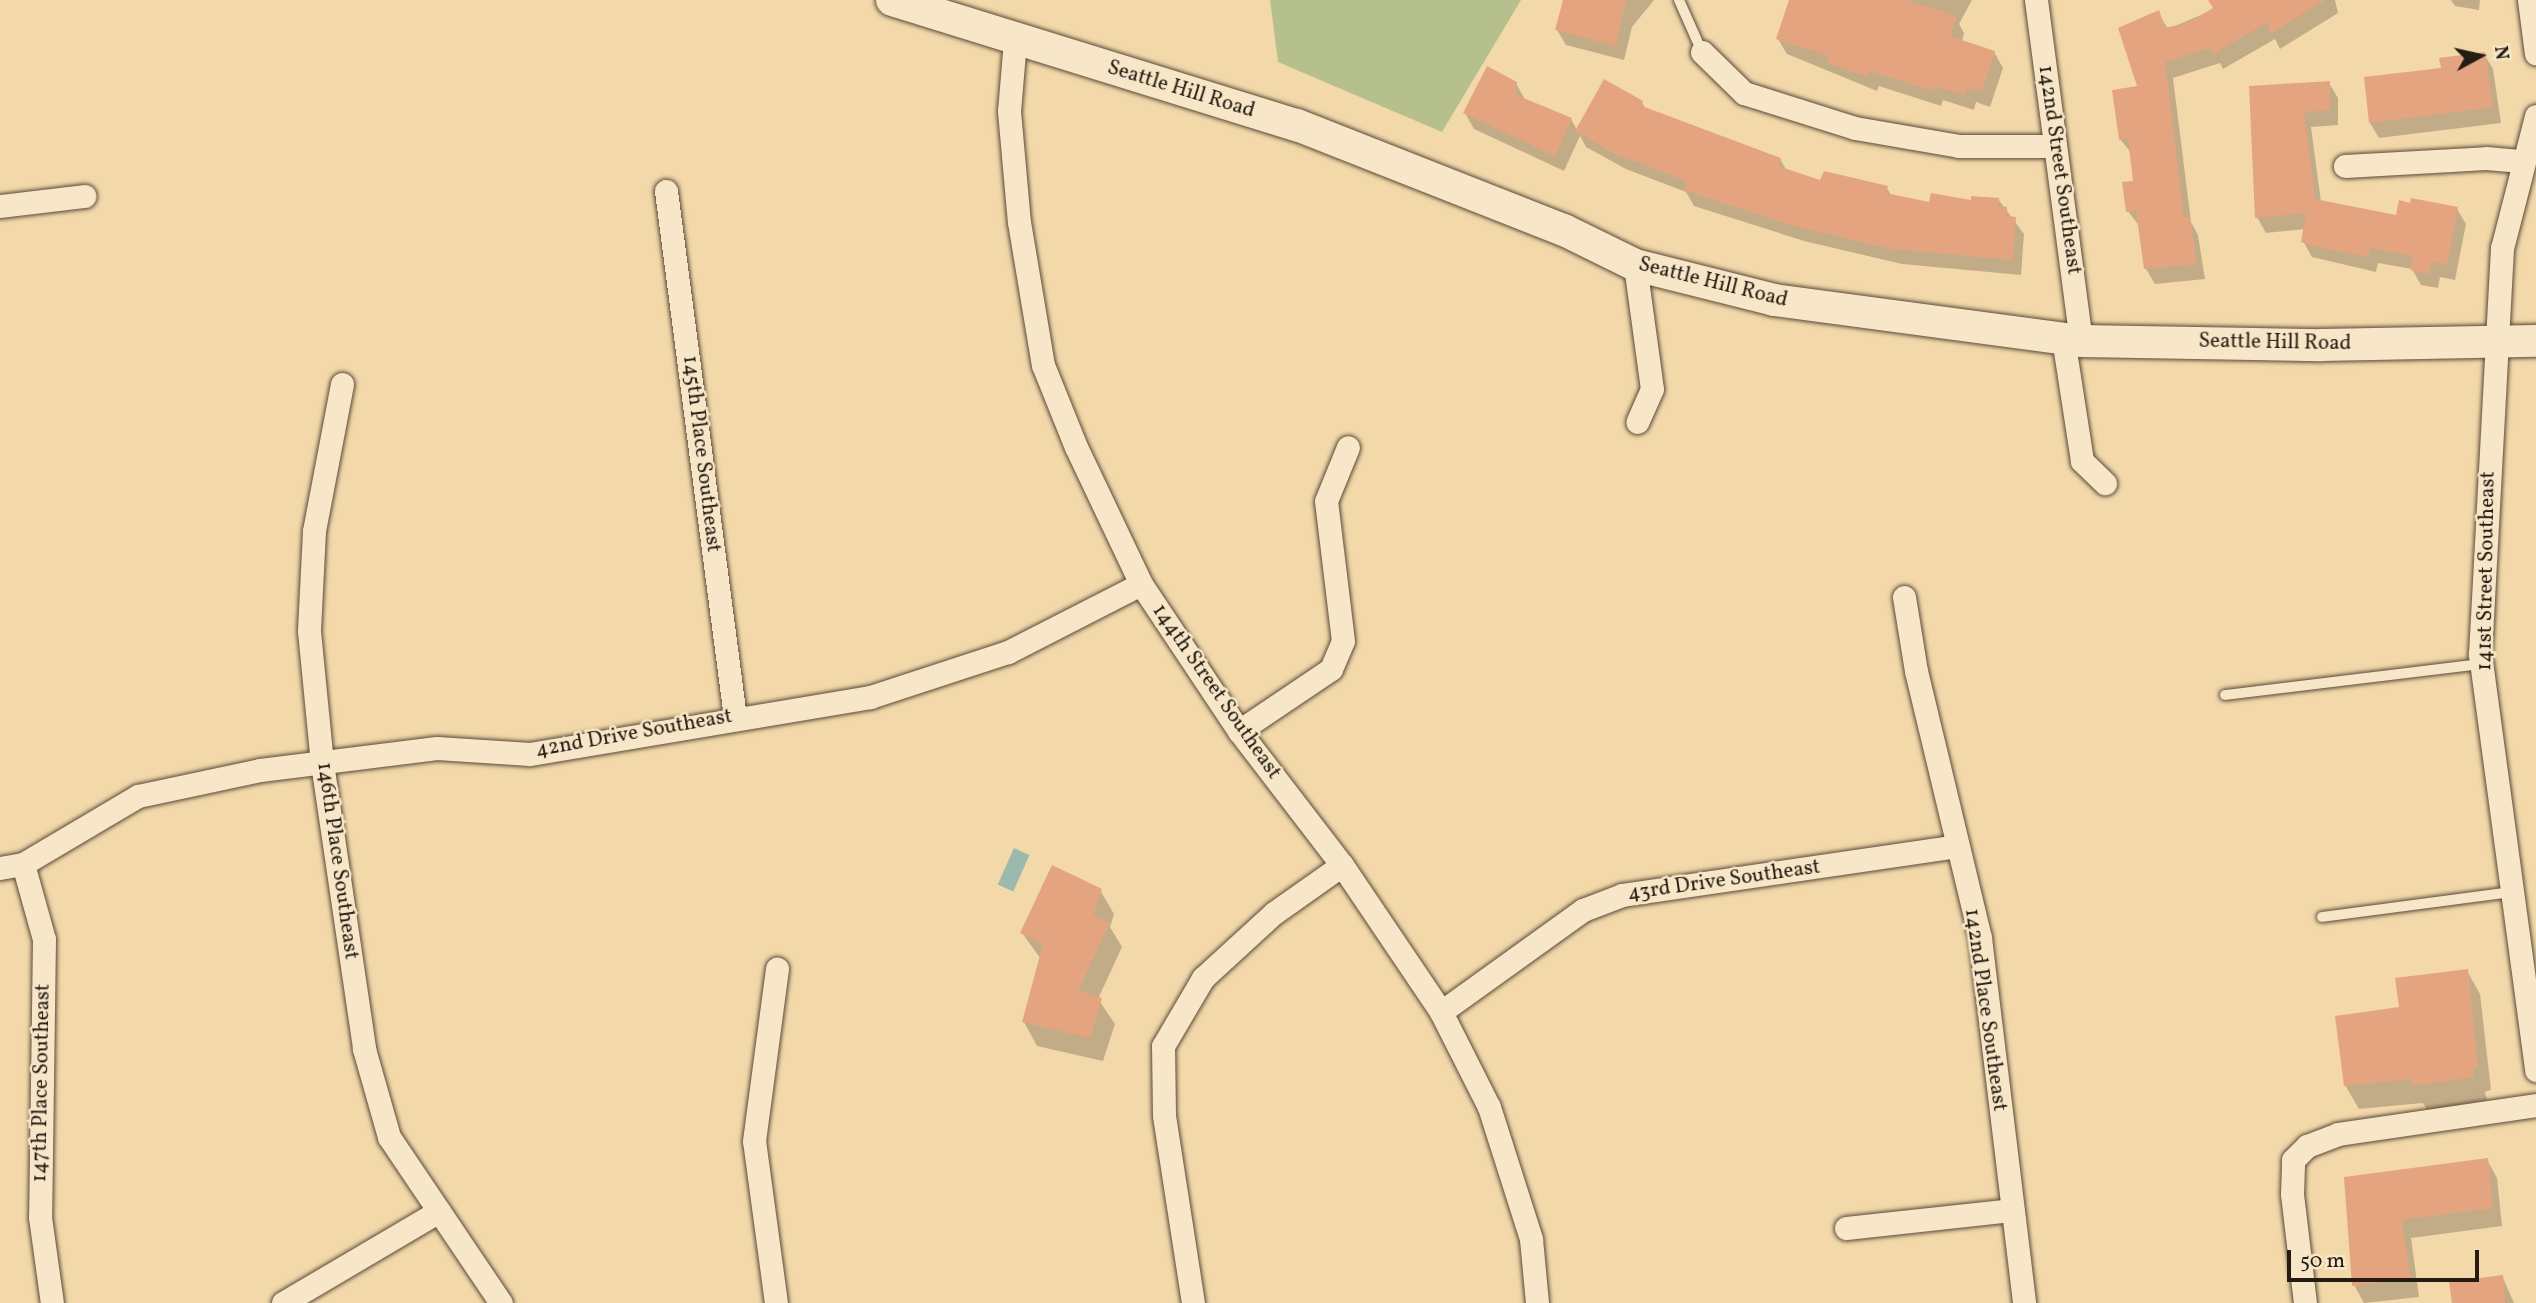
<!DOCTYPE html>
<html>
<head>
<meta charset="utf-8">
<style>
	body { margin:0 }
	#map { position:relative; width:2536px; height:1303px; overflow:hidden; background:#f3d8aa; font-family:Vollkorn,serif }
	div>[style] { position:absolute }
	.green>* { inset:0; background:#b6c08c }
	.water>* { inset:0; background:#9cb9ae; transform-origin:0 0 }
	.shadow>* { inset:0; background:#0003 }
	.building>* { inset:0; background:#e5a480 }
	.roads { filter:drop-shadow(0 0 2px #584b38) drop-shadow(0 0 2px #584b38) }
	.service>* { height:10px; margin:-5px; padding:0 5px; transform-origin:5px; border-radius:5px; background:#f7e6c8 }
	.minor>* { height:23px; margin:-11.5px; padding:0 11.5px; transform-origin:11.5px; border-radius:11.5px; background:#f7e6c8 }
	.secondary>* { height:32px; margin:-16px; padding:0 16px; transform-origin:16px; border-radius:16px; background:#f7e6c8 }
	span { translate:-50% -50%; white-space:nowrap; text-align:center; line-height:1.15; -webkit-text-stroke:5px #f7e6c8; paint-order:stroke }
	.street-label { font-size:21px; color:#241c12 }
	.north { position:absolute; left:2445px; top:21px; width:70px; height:70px; -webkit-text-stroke:5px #f7e6c8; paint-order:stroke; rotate:82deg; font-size:19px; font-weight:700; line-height:28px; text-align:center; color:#241c12 }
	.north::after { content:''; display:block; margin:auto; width:24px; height:32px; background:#241c12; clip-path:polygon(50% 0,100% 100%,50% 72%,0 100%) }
	.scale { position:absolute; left:2287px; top:1250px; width:192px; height:32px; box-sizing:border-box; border:4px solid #241c12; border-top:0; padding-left:9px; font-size:21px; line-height:24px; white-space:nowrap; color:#241c12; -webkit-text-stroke:5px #f7e6c8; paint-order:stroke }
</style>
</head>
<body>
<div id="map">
	<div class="green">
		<div style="clip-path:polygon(1270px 0,1521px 0,1442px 132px,1278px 62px)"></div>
	</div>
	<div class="water">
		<div style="left:1014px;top:848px;width:17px;height:40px;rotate:24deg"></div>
	</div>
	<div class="shadow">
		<div style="clip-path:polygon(1565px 0,1654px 0,1632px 27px,1624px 60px,1566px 45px,1557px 30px)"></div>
		<div style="clip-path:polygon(1791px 0,1972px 0,1959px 24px,1964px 33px,1962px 42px,1994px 52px,2003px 68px,1990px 107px,1976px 102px,1974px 110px,1943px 100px,1941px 106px,1879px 86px,1877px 91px,1787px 54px,1778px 39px)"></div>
		<div style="clip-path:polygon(2210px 0,2335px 0,2338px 13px,2280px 49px,2275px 39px,2223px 69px,2220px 63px,2173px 78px,2191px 222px,2198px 235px,2205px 279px,2155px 284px,2146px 269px,2140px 227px,2128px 211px,2135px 182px,2132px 154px,2120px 139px,2139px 88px,2158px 13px,2168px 29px,2215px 9px)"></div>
		<div style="clip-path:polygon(2451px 0,2480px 0,2479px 10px,2455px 6px)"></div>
		<div style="clip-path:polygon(2484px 54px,2493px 69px,2501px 123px,2379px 138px,2370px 123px,2365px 79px,2443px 70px)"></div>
		<div style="clip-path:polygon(1516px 83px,1525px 100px,1571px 119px,1577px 130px,1642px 103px,1646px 109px,1780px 159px,1787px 171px,1821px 183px,1886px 187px,1892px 196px,1931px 204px,1998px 199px,2024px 234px,2021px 275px,1902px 264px,1804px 241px,1694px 206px,1686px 192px,1626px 169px,1586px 147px,1580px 136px,1564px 171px,1474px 129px,1465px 113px)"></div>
		<div style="clip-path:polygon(2329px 83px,2338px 98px,2338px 125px,2311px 127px,2321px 202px,2397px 217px,2457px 209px,2466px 224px,2455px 280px,2440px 277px,2438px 288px,2421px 285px,2412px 269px,2378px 263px,2376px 272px,2312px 257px,2303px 241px,2305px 229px,2266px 233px,2257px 217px,2251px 88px)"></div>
		<div style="clip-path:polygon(1100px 890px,1114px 914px,1110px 927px,1122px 947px,1098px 999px,1115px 1024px,1103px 1061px,1037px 1046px,1024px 1022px,1041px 959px,1022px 933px)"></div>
		<div style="clip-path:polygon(2467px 971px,2480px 994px,2491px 1090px,2485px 1092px,2487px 1100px,2427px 1110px,2423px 1103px,2359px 1109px,2345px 1085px,2401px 1009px)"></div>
		<div style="clip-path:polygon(2487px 1160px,2497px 1178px,2502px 1226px,2411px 1238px,2419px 1297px,2364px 1303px,2354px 1285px,2346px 1179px)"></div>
		<div style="clip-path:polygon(2502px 1276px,2514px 1303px,2453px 1303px)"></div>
	</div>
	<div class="building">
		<div style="clip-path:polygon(1563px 0,1626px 0,1616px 46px,1555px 30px)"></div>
		<div style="clip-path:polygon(1789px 0,1906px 0,1957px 16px,1950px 36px,1995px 51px,1982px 92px,1968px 88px,1965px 95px,1934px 86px,1933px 91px,1870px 71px,1868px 77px,1827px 63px,1829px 56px,1776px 39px)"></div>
		<div style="clip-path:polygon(2208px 0,2325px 0,2270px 34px,2268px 22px,2213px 54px,2209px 48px,2165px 62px,2184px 218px,2190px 217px,2197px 264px,2144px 269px,2136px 211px,2126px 212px,2122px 182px,2133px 181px,2128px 138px,2119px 140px,2112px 90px,2137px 86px,2118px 28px,2159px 10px,2165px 28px,2190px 22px,2213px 8px)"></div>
		<div style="clip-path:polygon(2485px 52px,2493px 107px,2369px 123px,2364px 77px,2441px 68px,2439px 58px)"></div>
		<div style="clip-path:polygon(1487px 66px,1517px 82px,1516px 95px,1572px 118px,1555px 156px,1463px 113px)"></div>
		<div style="clip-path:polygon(1604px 79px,1643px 101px,1642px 106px,1781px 158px,1778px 166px,1820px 180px,1824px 171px,1888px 186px,1886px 193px,1929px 202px,1931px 193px,1971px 200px,1971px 196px,1999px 198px,1998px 206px,2007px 207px,2007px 216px,2016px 217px,2013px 260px,1892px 249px,1794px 226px,1683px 190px,1686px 181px,1615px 154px,1575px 131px)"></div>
		<div style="clip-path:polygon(2330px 81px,2330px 110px,2304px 112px,2315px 199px,2396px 215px,2399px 200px,2410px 203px,2411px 198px,2458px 207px,2447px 265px,2432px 262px,2429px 274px,2410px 270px,2413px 256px,2370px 248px,2368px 257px,2312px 246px,2301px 242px,2306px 213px,2255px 218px,2249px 86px)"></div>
		<div style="clip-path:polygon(1052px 865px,1102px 889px,1093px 915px,1110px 922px,1078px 991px,1102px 998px,1090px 1038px,1022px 1022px,1043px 944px,1020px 933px)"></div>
		<div style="clip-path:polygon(2468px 969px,2478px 1067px,2473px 1068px,2474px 1077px,2412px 1086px,2411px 1079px,2344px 1086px,2335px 1016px,2399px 1007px,2395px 978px)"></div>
		<div style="clip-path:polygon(2488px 1158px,2493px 1208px,2402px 1220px,2410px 1278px,2352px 1286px,2344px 1177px)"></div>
		<div style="clip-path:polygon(2503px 1275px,2505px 1303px,2452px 1303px,2449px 1282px)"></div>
	</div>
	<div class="roads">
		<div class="service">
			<div style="left:1679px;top:0;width:57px;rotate:66.1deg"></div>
			<div style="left:2225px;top:695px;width:259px;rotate:-6.9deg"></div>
			<div style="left:2322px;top:917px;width:192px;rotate:-7.5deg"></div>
		</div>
		<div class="minor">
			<div style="left:2036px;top:0;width:344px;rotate:82.5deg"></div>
			<div style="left:2529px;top:0;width:54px;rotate:82.6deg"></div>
			<div style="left:1015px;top:40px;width:71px;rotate:94.8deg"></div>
			<div style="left:1009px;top:111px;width:111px;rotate:84.9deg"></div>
			<div style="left:1019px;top:222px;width:145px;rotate:80.5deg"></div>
			<div style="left:1043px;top:365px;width:88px;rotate:68.1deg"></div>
			<div style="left:1076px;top:447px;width:152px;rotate:64.6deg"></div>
			<div style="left:1141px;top:584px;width:177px;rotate:56.3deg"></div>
			<div style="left:1239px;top:731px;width:169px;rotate:52.5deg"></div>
			<div style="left:1342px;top:865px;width:177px;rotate:56deg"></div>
			<div style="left:1441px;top:1012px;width:106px;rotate:63.2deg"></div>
			<div style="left:1489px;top:1107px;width:139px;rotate:72.3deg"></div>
			<div style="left:1531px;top:1239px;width:64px;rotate:84.6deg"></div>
			<div style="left:1702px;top:52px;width:59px;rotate:44.3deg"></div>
			<div style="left:1744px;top:93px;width:116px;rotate:17.5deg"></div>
			<div style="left:1855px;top:128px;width:106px;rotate:9.8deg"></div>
			<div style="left:1959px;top:146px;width:96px"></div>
			<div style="left:2536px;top:116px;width:136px;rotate:104.4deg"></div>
			<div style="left:2502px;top:248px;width:407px;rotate:93.1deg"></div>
			<div style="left:2480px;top:654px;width:420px;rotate:82.3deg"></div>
			<div style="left:2345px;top:166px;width:141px;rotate:-3.2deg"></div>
			<div style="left:2486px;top:158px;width:36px;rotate:5deg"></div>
			<div style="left:666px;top:191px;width:531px;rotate:82.53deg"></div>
			<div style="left:0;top:206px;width:85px;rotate:-6.8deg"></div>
			<div style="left:1635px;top:265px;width:125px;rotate:82.2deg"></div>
			<div style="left:1652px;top:389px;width:36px;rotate:114deg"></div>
			<div style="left:2063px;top:338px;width:124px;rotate:81.2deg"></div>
			<div style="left:2082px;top:461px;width:32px;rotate:44deg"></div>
			<div style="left:342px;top:384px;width:150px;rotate:100.8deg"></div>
			<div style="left:314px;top:531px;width:100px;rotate:92.9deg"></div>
			<div style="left:309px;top:631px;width:133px;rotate:84.4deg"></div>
			<div style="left:322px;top:763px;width:289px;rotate:81.6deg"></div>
			<div style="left:364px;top:1049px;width:91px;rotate:74.1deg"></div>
			<div style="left:389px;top:1137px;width:200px;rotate:56deg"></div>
			<div style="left:1904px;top:597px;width:75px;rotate:80.8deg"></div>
			<div style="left:1916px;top:671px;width:275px;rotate:76.5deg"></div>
			<div style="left:1980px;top:938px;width:368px;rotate:83.1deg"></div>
			<div style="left:1239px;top:731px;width:111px;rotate:-34deg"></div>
			<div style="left:1331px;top:669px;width:30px;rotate:-67deg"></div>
			<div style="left:1343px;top:641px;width:141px;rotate:-96.9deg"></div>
			<div style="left:1326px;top:501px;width:58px;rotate:-67.8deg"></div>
			<div style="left:23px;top:864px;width:78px;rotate:74.4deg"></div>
			<div style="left:44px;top:939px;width:278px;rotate:90.8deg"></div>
			<div style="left:40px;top:1217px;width:87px;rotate:82.1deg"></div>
			<div style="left:0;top:868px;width:23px;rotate:-10deg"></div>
			<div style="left:23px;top:864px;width:134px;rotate:-30.6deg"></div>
			<div style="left:138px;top:796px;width:125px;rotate:-12deg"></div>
			<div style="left:260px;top:770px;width:178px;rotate:-7.1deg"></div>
			<div style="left:437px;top:748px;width:93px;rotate:3.7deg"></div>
			<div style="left:530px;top:754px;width:345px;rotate:-9.5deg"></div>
			<div style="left:870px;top:697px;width:145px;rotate:-18.1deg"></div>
			<div style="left:1008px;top:652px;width:149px;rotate:-27.1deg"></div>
			<div style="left:1441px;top:1012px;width:175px;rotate:-35.7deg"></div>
			<div style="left:1583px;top:910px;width:42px;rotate:-21deg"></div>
			<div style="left:1622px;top:895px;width:339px;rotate:-8.3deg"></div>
			<div style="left:1846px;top:1228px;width:166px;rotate:-6.2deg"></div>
			<div style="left:283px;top:1303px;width:181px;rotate:-30.5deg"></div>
			<div style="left:776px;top:1303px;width:163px;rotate:-97.7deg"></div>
			<div style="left:754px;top:1141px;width:174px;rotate:-82.4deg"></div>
			<div style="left:1193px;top:1303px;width:190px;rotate:-98.8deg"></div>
			<div style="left:1164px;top:1115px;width:69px;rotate:-90.8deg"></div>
			<div style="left:1163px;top:1046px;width:79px;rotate:-59.5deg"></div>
			<div style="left:1203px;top:978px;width:96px;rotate:-42.5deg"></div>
			<div style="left:1274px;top:913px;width:83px;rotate:-35.2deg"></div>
			<div style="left:2305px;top:1303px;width:110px;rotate:-96.8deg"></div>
			<div style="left:2292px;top:1194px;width:34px;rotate:-88deg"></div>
			<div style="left:2293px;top:1160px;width:20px;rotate:-45deg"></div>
			<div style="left:2307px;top:1146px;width:33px;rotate:-21deg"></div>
			<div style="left:2338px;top:1134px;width:200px;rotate:-8.3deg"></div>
		</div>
		<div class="secondary">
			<div style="left:892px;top:0;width:424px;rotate:17.2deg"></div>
			<div style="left:1297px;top:125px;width:287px;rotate:21.5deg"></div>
			<div style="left:1564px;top:230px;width:79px;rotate:26.2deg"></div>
			<div style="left:1635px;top:265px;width:143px;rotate:14.1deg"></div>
			<div style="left:1774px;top:300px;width:310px;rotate:7.6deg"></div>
			<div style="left:2081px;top:341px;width:240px;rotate:1deg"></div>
			<div style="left:2321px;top:345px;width:215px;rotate:-1.1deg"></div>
		</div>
	</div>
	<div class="street-label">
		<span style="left:1181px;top:90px;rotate:17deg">Seattle Hill Road</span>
		<span style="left:2059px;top:170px;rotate:82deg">142nd Street Southeast</span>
		<span style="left:1713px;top:283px;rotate:14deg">Seattle Hill Road</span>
		<span style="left:2275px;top:343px;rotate:1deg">Seattle Hill Road</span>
		<span style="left:701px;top:454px;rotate:83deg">145th Place Southeast</span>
		<span style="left:2487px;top:571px;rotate:-89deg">141st Street Southeast</span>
		<span style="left:1216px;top:692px;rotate:55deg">144th Street Southeast</span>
		<span style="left:634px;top:734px;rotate:-10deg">42nd Drive Southeast</span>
		<span style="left:337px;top:861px;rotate:82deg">146th Place Southeast</span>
		<span style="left:1724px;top:881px;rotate:-8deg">43rd Drive Southeast</span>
		<span style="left:1985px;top:1010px;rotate:82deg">142nd Place Southeast</span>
		<span style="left:42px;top:1083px;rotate:-89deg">147th Place Southeast</span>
	</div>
	<div class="north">N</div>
	<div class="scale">50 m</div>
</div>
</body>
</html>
